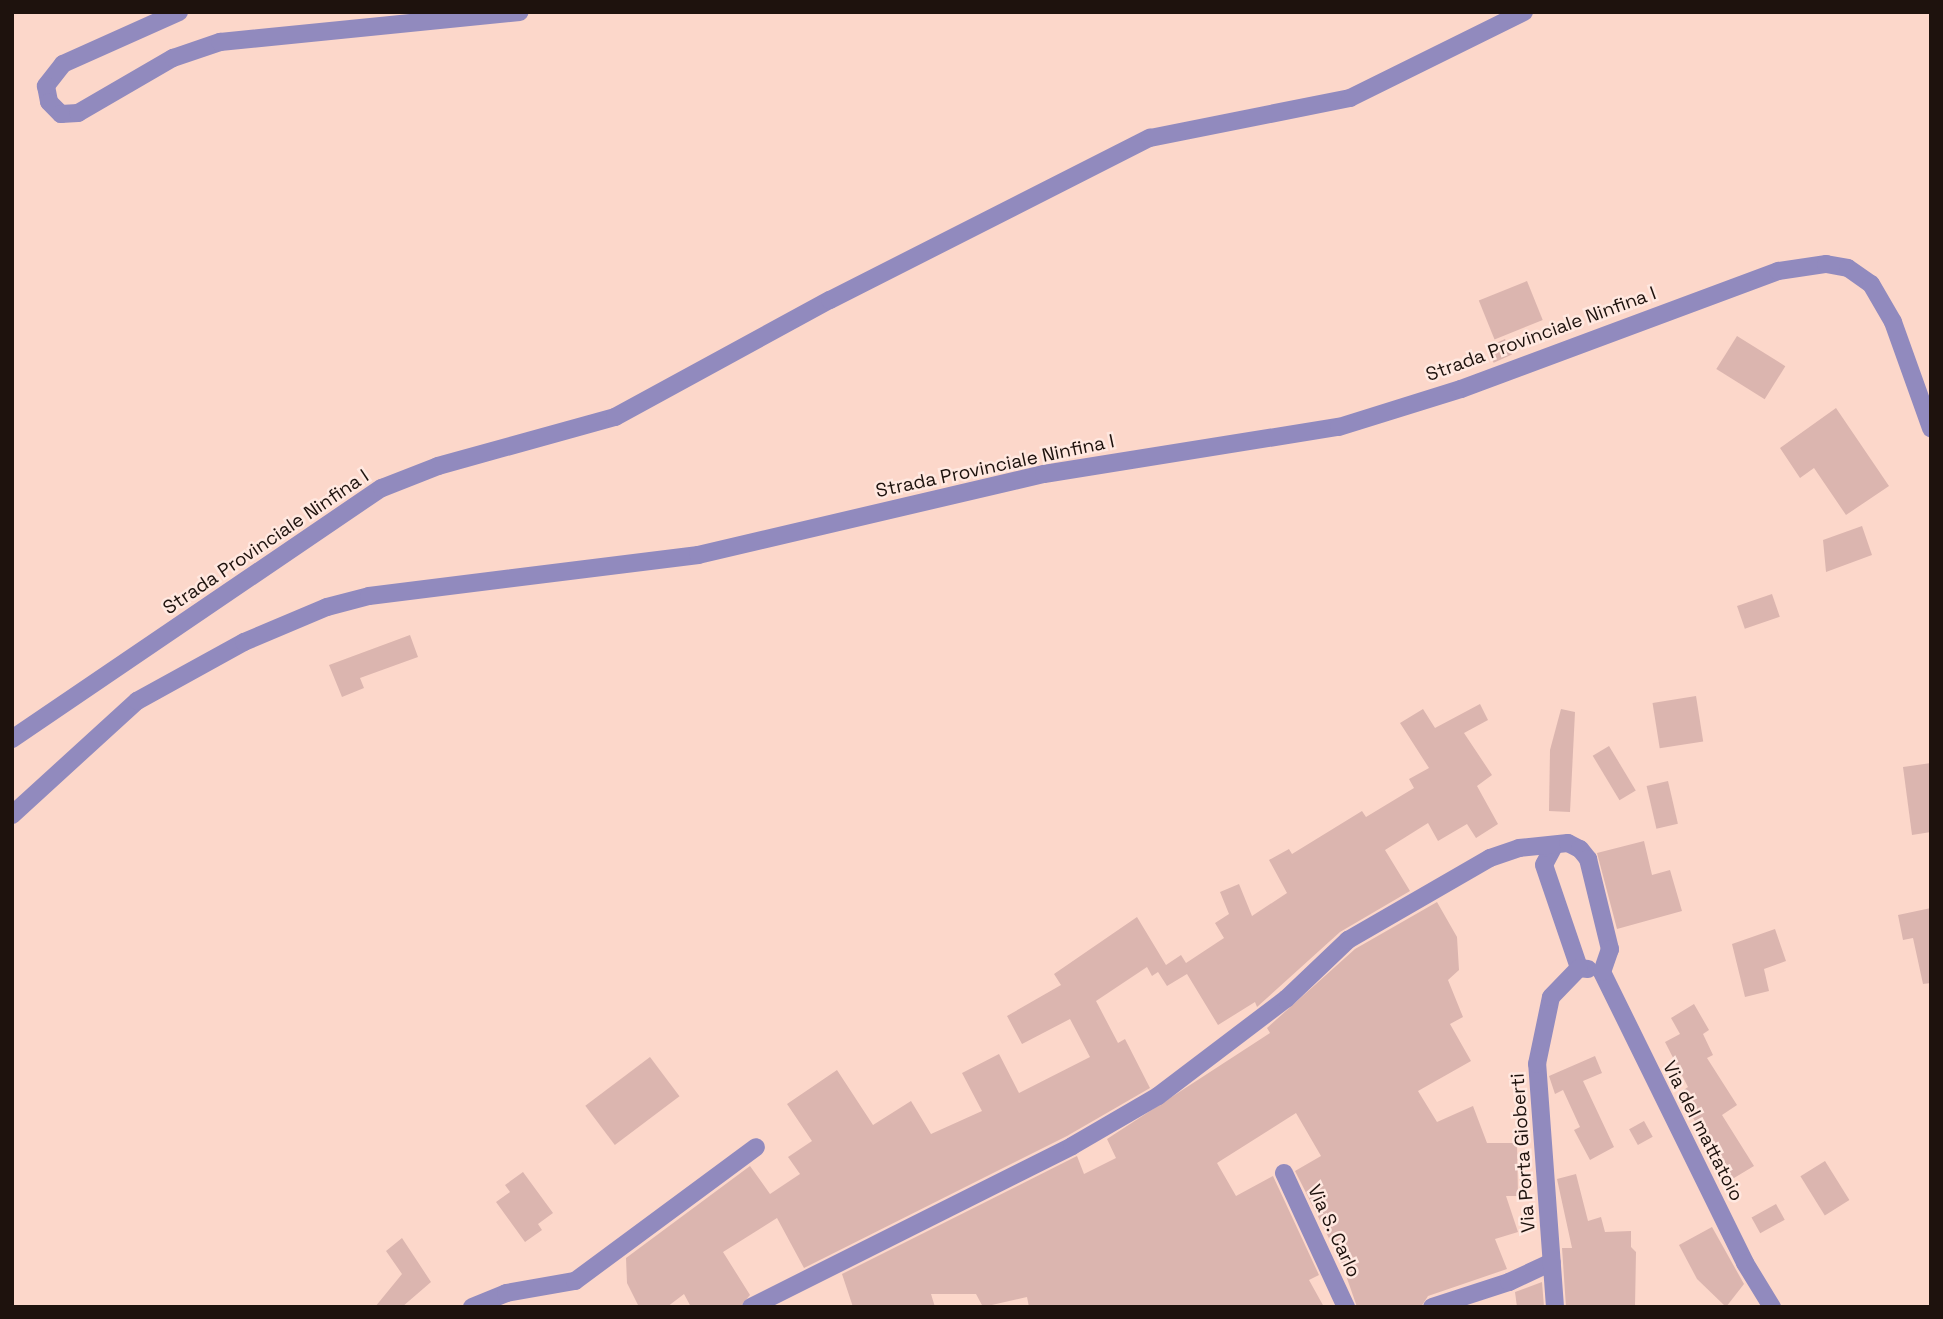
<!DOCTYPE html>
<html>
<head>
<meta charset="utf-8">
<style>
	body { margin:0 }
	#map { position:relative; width:1943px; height:1319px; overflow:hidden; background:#fcd7ca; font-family:"Space Grotesk",sans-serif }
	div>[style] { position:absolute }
	.building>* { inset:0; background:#dbb5af; transform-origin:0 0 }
	.minor>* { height:18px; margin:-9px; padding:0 9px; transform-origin:9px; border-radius:9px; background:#918abe }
	.tertiary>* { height:18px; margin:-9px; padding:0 9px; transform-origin:9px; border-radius:9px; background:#918abe }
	span { translate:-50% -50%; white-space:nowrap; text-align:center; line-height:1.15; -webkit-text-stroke:5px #ffe8e0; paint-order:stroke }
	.street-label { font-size:19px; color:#1e120d }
	.frame { position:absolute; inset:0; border:14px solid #1e120d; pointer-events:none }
</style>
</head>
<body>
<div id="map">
	<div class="building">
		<div style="left:1527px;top:281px;width:42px;height:52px;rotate:68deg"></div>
		<div style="left:1737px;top:336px;width:57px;height:39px;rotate:32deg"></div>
		<div style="left:1505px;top:339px;width:17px;height:20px;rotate:66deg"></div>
		<div style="clip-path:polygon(1836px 408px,1889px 486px,1846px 515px,1814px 468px,1800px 478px,1780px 448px)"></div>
		<div style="clip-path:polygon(1862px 526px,1872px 555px,1826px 572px,1823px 540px)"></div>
		<div style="left:1772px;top:594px;width:24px;height:37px;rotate:71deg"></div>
		<div style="clip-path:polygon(410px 635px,418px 657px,360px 678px,364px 688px,342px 697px,329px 665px)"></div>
		<div style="left:1696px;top:696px;width:46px;height:44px;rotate:81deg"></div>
		<div style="clip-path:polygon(1480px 704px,1488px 720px,1464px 733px,1492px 775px,1477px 786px,1498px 824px,1476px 838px,1467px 824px,1438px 841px,1428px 823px,1385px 850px,1410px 891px,1340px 932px,1257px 1007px,1255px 1002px,1218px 1025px,1187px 974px,1167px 986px,1158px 972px,1152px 976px,1147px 967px,1096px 1001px,1118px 1043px,1125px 1039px,1150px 1088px,1067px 1136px,804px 1268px,777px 1218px,723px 1252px,750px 1295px,740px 1307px,691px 1307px,684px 1294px,667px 1307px,639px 1307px,627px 1283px,626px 1258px,750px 1166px,770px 1194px,800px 1174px,788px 1157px,812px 1141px,787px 1104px,837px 1070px,873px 1125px,911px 1101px,931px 1134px,982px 1111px,962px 1073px,999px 1054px,1019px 1093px,1090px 1057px,1070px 1019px,1022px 1044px,1007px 1016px,1061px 985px,1054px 974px,1137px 917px,1166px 965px,1181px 955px,1186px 963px,1224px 938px,1215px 923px,1229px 914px,1220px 892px,1239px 884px,1252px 916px,1287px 893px,1269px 860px,1289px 849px,1292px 854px,1362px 811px,1366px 817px,1414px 788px,1409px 779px,1429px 768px,1400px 723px,1423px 709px,1435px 728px)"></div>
		<div style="clip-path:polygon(1561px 709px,1575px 712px,1570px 812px,1549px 811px,1550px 750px)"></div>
		<div style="left:1609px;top:746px;width:52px;height:19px;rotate:59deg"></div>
		<div style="clip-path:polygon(1931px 763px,1931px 832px,1912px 835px,1903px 767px)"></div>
		<div style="left:1668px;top:781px;width:44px;height:22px;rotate:77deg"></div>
		<div style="clip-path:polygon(1644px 841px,1652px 875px,1670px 870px,1682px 911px,1617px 929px,1597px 853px)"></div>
		<div style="clip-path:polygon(1437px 902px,1457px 937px,1459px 970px,1448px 980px,1463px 1017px,1450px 1024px,1471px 1061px,1418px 1091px,1437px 1122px,1473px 1106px,1487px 1143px,1517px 1143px,1518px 1196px,1506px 1196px,1518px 1232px,1495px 1239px,1507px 1269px,1428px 1296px,1421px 1307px,1357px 1307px,1342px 1264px,1295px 1171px,1321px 1156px,1296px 1113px,1217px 1163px,1236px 1196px,1273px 1176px,1319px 1275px,1309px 1280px,1324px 1307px,1029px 1307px,1027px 1297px,983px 1307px,976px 1294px,931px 1294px,935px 1307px,853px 1307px,842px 1274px,1077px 1156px,1084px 1174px,1116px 1158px,1107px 1139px,1270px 1033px,1267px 1028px,1355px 949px)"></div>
		<div style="clip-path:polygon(1931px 908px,1931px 983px,1923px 984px,1913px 938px,1903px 940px,1898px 915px)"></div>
		<div style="clip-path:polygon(1775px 929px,1786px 961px,1764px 969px,1769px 991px,1745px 997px,1732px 944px)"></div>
		<div style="clip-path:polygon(1694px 1004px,1709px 1030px,1703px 1034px,1713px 1055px,1707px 1058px,1737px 1105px,1722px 1115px,1754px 1166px,1724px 1184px,1704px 1152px,1712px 1148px,1678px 1094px,1688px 1087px,1665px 1042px,1680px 1034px,1671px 1018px)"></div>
		<div style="clip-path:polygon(1595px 1056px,1602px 1073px,1583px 1081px,1614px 1147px,1590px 1160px,1574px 1130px,1580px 1127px,1563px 1090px,1555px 1094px,1549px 1076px)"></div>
		<div style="left:650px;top:1057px;width:49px;height:81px;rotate:53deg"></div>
		<div style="left:1644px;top:1121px;width:18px;height:17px;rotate:61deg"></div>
		<div style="left:1825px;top:1161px;width:46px;height:29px;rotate:58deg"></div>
		<div style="clip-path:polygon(523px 1172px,553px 1213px,538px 1224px,542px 1230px,525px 1242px,496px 1202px,510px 1192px,505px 1185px)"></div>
		<div style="clip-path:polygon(1576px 1174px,1588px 1221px,1601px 1217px,1605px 1232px,1631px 1231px,1631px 1247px,1636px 1252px,1635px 1307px,1566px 1307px,1562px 1248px,1572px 1248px,1557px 1179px)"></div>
		<div style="left:1776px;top:1204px;width:18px;height:28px;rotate:61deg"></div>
		<div style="clip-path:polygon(1712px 1227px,1744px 1284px,1726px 1307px,1697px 1279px,1679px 1245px)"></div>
		<div style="clip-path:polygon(402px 1238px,431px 1282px,402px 1307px,375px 1307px,402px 1274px,386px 1251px)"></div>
		<div style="clip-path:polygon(1542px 1282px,1544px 1307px,1517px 1307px,1515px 1292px)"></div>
	</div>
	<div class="minor">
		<div style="left:1554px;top:846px;width:21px;rotate:118deg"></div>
		<div style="left:1544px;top:865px;width:109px;rotate:71.2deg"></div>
		<div style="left:1579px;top:968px;width:9px;rotate:6deg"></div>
		<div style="left:1602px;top:972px;width:324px;rotate:63.8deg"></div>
		<div style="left:1745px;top:1263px;width:52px;rotate:58.5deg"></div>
		<div style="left:1284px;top:1173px;width:148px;rotate:65.2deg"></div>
		<div style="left:472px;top:1307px;width:37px;rotate:-22deg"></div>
		<div style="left:506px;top:1293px;width:70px;rotate:-9.9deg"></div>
		<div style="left:575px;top:1281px;width:225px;rotate:-36.5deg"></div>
		<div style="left:751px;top:1307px;width:359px;rotate:-26.6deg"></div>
		<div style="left:1072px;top:1146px;width:99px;rotate:-30.2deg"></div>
		<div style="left:1158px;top:1096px;width:161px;rotate:-37.2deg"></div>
		<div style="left:1286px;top:999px;width:86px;rotate:-43.6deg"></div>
		<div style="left:1348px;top:940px;width:164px;rotate:-30deg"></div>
		<div style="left:1490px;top:858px;width:31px;rotate:-19deg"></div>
		<div style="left:1519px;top:848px;width:49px;rotate:-5.8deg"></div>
		<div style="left:1568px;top:843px;width:13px;rotate:27deg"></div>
		<div style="left:1580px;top:849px;width:13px;rotate:51deg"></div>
		<div style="left:1588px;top:859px;width:93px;rotate:76.3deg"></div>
		<div style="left:1610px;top:949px;width:24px;rotate:109deg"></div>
		<div style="left:1432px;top:1307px;width:81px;rotate:-18deg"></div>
		<div style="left:1509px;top:1282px;width:47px;rotate:-24.9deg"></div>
		<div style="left:1555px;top:1307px;width:244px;rotate:-94.2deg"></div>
		<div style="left:1537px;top:1064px;width:68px;rotate:-78.2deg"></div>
		<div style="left:1551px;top:997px;width:40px;rotate:-46deg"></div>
	</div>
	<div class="tertiary">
		<div style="left:179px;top:12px;width:127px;rotate:155.9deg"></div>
		<div style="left:63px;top:64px;width:28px;rotate:128deg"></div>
		<div style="left:46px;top:86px;width:16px;rotate:79deg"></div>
		<div style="left:49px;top:102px;width:17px;rotate:45deg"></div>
		<div style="left:61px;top:114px;width:17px;rotate:-3deg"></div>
		<div style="left:78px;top:113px;width:110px;rotate:-30.1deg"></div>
		<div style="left:173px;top:58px;width:50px;rotate:-18.8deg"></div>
		<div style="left:220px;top:42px;width:301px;rotate:-5.7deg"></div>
		<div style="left:12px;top:739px;width:447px;rotate:-34.2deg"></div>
		<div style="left:382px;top:488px;width:60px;rotate:-21.4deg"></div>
		<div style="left:438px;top:466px;width:184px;rotate:-15.5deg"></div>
		<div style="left:615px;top:417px;width:245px;rotate:-28.6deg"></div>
		<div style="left:830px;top:300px;width:359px;rotate:-26.9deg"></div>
		<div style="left:1150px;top:138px;width:204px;rotate:-11.3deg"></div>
		<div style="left:1350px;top:98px;width:194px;rotate:-26.3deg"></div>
		<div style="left:12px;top:815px;width:169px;rotate:-42.4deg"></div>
		<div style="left:137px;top:701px;width:122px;rotate:-28.9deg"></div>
		<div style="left:244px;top:642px;width:90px;rotate:-22.9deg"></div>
		<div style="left:327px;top:607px;width:43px;rotate:-14.7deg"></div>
		<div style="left:369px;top:596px;width:332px;rotate:-7.1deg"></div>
		<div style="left:698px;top:555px;width:355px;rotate:-13.2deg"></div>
		<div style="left:1044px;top:474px;width:299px;rotate:-9.1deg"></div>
		<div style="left:1339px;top:427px;width:128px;rotate:-17.3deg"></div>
		<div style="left:1461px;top:389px;width:338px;rotate:-20.4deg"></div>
		<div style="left:1778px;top:271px;width:49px;rotate:-8.3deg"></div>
		<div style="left:1826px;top:264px;width:22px;rotate:10deg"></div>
		<div style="left:1848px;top:268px;width:28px;rotate:35deg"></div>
		<div style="left:1871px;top:284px;width:44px;rotate:59.9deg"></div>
		<div style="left:1893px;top:322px;width:113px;rotate:70.3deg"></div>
	</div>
	<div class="street-label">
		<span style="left:1541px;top:334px;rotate:-20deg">Strada Provinciale Ninfina I</span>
		<span style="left:995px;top:466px;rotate:-12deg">Strada Provinciale Ninfina I</span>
		<span style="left:266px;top:542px;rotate:-34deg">Strada Provinciale Ninfina I</span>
		<span style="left:1703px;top:1131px;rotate:63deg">Via del mattatoio</span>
		<span style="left:1523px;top:1153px;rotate:-94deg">Via Porta Gioberti</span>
		<span style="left:1334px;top:1231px;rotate:65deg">Via S. Carlo</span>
	</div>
	<div class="frame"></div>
</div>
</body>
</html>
